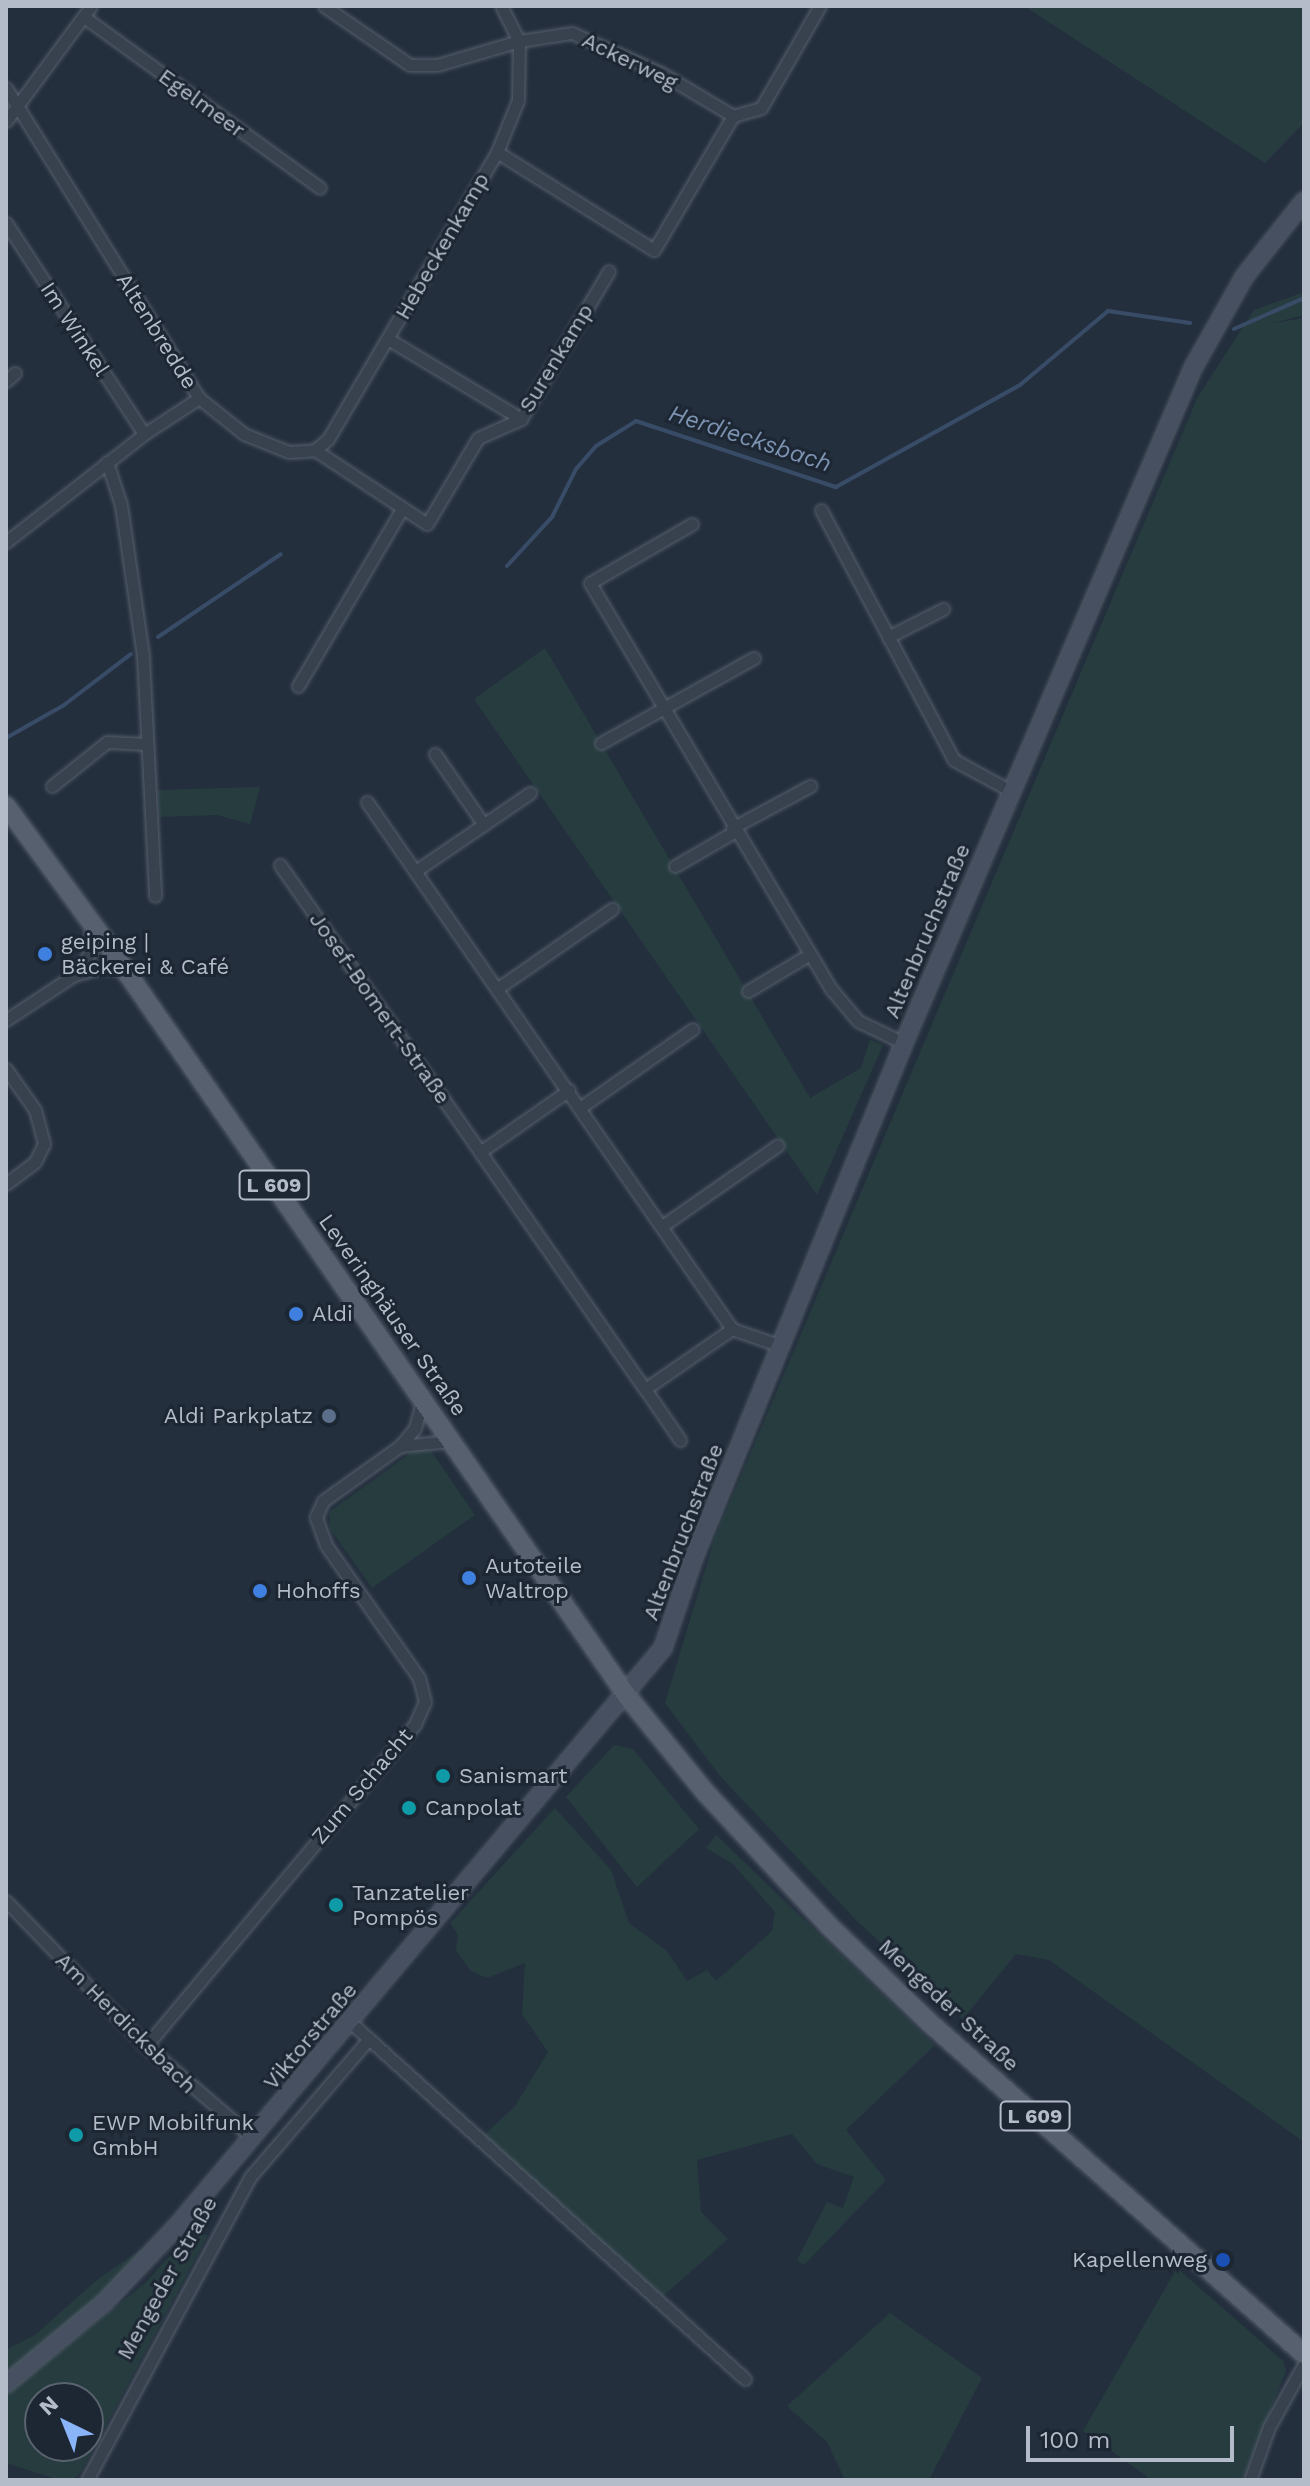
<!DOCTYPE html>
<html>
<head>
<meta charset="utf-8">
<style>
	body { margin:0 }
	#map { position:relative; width:1310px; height:2486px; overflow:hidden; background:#242f3e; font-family:"Work Sans",sans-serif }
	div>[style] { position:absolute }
	.green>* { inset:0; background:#263c3f }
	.stream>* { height:4px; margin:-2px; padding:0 2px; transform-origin:2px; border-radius:2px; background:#394c67 }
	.roads { filter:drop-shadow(0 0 2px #565f6c) drop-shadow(0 0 2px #565f6c) }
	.street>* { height:11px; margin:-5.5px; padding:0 5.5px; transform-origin:5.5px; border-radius:5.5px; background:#38414e }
	.secondary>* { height:16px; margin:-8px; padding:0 8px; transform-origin:8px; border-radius:8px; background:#465061 }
	.primary>* { height:18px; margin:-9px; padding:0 9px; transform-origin:9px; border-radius:9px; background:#56606e }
	.dots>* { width:22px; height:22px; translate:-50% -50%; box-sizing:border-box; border:4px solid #1d2633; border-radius:50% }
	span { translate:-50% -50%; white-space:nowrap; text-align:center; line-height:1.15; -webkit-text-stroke:6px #1d2633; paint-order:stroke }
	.shield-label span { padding:2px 6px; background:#1d2633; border:2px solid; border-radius:6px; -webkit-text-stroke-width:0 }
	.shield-label { font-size:20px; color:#b4bcc9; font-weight:700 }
	.street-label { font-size:22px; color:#b4bcc9 }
	.poi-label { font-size:22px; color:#b4bcc9 }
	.left { translate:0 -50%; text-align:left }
	.right { translate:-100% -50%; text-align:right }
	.water-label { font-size:24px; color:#7c92b1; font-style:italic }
	.frame { position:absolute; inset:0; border:8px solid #b4bcc9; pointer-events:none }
	.north { position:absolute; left:24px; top:2382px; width:80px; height:80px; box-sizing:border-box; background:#1d2633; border:2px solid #59626f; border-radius:50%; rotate:317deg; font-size:22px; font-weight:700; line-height:32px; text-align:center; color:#b4bcc9 }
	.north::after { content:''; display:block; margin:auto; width:28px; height:36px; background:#8ab4f8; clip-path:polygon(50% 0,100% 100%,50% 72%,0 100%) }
	.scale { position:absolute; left:1026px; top:2426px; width:208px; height:36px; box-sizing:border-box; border:4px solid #b4bcc9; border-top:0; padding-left:10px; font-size:24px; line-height:28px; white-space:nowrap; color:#b4bcc9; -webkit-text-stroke:6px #1d2633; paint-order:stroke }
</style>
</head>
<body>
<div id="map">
	<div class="green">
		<div style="clip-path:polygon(1024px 6px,1304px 6px,1304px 123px,1265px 163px)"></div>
		<div style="clip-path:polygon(1304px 292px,1304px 315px,1269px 324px,1304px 318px,1304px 2142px,1049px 1960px,1016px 1954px,963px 2019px,857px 1921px,720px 1776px,665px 1703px,715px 1537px,1197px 398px,1254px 310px)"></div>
		<div style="clip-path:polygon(545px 648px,810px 1098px,861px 1068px,870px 1040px,883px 1045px,817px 1195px,474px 699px)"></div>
		<div style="clip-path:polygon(260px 787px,250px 824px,217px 815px,159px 817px,158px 790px)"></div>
		<div style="clip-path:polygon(419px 1447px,429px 1448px,475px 1515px,372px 1588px,330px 1529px,329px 1512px)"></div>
		<div style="clip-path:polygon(614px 1745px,633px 1749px,699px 1829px,637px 1887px,566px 1797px)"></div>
		<div style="clip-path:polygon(555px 1808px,611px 1870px,629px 1923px,667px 1951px,687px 1981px,707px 1970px,716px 1981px,772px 1931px,775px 1912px,733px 1864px,706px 1848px,716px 1835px,935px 2045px,846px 2130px,886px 2180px,804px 2265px,797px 2260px,827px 2202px,843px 2208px,854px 2177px,817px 2164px,792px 2134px,697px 2160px,701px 2212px,728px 2239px,663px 2296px,484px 2135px,515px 2106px,548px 2052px,522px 2014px,525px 1963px,487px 1978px,471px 1971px,456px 1950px,458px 1935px,450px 1923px)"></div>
		<div style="clip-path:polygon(evenodd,189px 2235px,208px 2235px,81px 2472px,73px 2480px,59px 2480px,6px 2463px,6px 2395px,145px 2283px,189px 2235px,40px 2398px,88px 2398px,88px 2446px,40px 2446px,40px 2398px)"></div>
		<div style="clip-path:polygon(146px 2246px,101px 2298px,6px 2375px,6px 2350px,35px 2335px,98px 2279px)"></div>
		<div style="clip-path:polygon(1177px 2268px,1283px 2361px,1286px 2371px,1242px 2480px,1152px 2480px,1083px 2431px)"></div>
		<div style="clip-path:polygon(890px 2313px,982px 2378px,929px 2480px,845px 2480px,827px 2442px,787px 2406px)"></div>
	</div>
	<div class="stream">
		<div style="left:1234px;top:329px;width:77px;rotate:-23.9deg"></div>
		<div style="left:507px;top:566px;width:67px;rotate:-47.4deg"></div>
		<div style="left:552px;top:517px;width:54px;rotate:-63.4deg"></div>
		<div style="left:576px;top:469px;width:30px;rotate:-49deg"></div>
		<div style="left:596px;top:446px;width:47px;rotate:-32deg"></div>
		<div style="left:636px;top:421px;width:211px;rotate:18.3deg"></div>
		<div style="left:836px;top:487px;width:210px;rotate:-29deg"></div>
		<div style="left:1020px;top:385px;width:115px;rotate:-40.1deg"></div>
		<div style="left:1108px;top:311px;width:83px;rotate:8.3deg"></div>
		<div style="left:158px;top:637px;width:148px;rotate:-34deg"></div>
		<div style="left:6px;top:738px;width:67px;rotate:-29.6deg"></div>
		<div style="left:64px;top:705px;width:84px;rotate:-37.3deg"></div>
	</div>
	<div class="roads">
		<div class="street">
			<div style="left:324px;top:6px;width:104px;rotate:34.5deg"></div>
			<div style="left:410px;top:65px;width:27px"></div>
			<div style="left:437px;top:65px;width:85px;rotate:-16.3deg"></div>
			<div style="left:519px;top:41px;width:54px;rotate:-8.6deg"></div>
			<div style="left:572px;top:33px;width:98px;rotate:24.2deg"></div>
			<div style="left:661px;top:73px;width:84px;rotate:30.8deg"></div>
			<div style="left:733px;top:116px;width:29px;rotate:-16deg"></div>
			<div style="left:761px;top:108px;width:118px;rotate:-60deg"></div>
			<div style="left:84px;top:17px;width:291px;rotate:35.9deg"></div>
			<div style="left:6px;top:88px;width:365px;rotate:58.1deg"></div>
			<div style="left:199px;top:398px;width:58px;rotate:38.7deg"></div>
			<div style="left:244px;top:434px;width:48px;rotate:21.8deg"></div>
			<div style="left:289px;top:452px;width:26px;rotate:-4deg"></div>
			<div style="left:315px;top:450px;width:134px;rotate:33.5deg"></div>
			<div style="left:427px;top:524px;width:100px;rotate:-59.3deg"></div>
			<div style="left:478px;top:438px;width:47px;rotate:-23.8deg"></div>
			<div style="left:521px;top:419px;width:172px;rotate:-59.3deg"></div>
			<div style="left:6px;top:121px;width:143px;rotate:-53.5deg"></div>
			<div style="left:497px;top:152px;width:185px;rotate:32deg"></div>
			<div style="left:654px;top:250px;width:156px;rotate:-59.5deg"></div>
			<div style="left:6px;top:223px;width:252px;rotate:56.8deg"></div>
			<div style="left:388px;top:339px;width:155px;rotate:31deg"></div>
			<div style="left:6px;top:381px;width:12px;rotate:-42deg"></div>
			<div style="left:315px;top:450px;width:17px;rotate:-40deg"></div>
			<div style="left:328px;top:439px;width:333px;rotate:-59.5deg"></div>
			<div style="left:497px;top:152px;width:56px;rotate:-68deg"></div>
			<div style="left:518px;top:100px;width:59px;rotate:-89deg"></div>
			<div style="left:519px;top:41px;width:39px;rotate:-117deg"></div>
			<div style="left:107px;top:462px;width:45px;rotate:72deg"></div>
			<div style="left:121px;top:505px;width:153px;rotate:81.7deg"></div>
			<div style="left:143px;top:656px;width:240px;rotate:87.1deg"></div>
			<div style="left:821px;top:510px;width:283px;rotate:62deg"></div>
			<div style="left:954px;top:760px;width:63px;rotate:28.6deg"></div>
			<div style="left:692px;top:524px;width:118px;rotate:150deg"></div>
			<div style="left:590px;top:583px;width:474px;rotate:59.3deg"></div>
			<div style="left:832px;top:990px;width:40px;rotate:50deg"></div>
			<div style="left:858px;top:1021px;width:51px;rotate:25.6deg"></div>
			<div style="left:6px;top:542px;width:175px;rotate:-38deg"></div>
			<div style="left:144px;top:434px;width:66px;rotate:-33.2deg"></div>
			<div style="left:888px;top:637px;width:62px;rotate:-27deg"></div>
			<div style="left:298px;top:686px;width:205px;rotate:-59.6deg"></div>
			<div style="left:601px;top:743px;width:175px;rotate:-29.1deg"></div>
			<div style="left:435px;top:754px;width:86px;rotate:55.4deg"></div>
			<div style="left:52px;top:786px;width:70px;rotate:-38.7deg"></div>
			<div style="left:107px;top:742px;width:40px;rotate:2.9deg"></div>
			<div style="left:367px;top:802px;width:641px;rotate:55.29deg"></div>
			<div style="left:732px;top:1329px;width:52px;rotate:19.1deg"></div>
			<div style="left:732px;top:828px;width:89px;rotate:-28.3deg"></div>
			<div style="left:280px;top:865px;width:350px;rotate:55.1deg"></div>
			<div style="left:675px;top:866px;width:68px;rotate:-30deg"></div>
			<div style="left:417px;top:870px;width:137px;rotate:-34.3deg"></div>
			<div style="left:74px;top:975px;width:29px;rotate:-54deg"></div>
			<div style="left:91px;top:952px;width:25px;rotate:-92deg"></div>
			<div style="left:498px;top:988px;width:139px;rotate:-34.7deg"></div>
			<div style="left:748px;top:991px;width:72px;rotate:-30.8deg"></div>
			<div style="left:6px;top:1020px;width:82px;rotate:-33.5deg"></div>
			<div style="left:74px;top:975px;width:30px;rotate:-15deg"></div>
			<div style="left:103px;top:967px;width:22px;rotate:8deg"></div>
			<div style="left:6px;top:1069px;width:50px;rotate:54.7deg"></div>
			<div style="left:35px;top:1110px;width:35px;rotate:75deg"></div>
			<div style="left:44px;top:1144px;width:20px;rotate:117deg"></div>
			<div style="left:35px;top:1162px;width:36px;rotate:143deg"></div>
			<div style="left:569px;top:1090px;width:108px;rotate:145.1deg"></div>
			<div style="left:480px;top:1152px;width:289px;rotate:55.2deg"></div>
			<div style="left:645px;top:1389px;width:106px;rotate:-34.6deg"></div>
			<div style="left:581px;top:1107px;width:136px;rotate:-34.9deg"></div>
			<div style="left:662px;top:1226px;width:141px;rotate:-34.9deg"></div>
			<div style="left:645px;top:1389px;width:62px;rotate:55.5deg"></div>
			<div style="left:400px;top:1446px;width:50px;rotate:-5.7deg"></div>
			<div style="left:6px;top:1901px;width:202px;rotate:46deg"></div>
			<div style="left:146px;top:2046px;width:141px;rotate:40.7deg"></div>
			<div style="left:369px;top:2039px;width:507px;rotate:42.12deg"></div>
			<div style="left:146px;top:2046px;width:420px;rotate:-50.1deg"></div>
			<div style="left:415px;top:1724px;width:24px;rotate:-66deg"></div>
			<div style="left:425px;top:1702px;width:25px;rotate:-104deg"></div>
			<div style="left:419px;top:1678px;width:162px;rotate:-125deg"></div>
			<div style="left:326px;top:1545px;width:30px;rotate:-110deg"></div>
			<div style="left:316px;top:1517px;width:17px;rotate:-66deg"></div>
			<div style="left:323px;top:1501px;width:95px;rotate:-35.5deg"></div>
			<div style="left:400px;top:1446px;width:23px;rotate:-50deg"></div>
			<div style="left:415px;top:1428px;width:28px;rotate:-75deg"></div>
			<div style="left:87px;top:2480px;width:345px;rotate:-61.7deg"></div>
			<div style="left:251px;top:2176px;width:181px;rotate:-49.3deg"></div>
			<div style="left:369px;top:2039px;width:25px;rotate:-138deg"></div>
			<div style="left:1250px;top:2480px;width:56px;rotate:-70.3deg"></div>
			<div style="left:1269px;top:2427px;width:72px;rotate:-60.9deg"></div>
		</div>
		<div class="secondary">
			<div style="left:6px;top:2384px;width:127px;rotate:-39.6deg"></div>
			<div style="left:104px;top:2303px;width:106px;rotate:-46.5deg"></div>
			<div style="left:177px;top:2226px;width:755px;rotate:-49.94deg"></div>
			<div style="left:663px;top:1648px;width:93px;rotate:-71.2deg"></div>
			<div style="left:693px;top:1560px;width:558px;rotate:-67.8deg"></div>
			<div style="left:904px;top:1043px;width:734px;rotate:-66.82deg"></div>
			<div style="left:1193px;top:368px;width:104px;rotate:-60.7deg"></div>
			<div style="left:1244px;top:277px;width:97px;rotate:-51.7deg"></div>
		</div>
		<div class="primary">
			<div style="left:6px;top:806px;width:180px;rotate:53.8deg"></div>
			<div style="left:112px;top:951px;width:906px;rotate:55.34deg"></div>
			<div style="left:627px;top:1696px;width:124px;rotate:50.9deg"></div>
			<div style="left:705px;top:1792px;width:183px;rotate:47.2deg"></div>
			<div style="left:829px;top:1926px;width:141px;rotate:43.9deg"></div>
			<div style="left:931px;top:2024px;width:498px;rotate:41.5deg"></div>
		</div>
	</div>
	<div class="dots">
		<div style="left:45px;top:954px;background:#3f7fe0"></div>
		<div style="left:296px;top:1314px;background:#3f7fe0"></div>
		<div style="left:329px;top:1416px;background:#5c6f8a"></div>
		<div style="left:469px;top:1578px;background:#3f7fe0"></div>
		<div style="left:260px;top:1591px;background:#3f7fe0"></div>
		<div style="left:443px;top:1776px;background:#0f9aa8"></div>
		<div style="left:409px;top:1808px;background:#0f9aa8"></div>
		<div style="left:336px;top:1905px;background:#0f9aa8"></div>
		<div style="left:76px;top:2135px;background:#0f9aa8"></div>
		<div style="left:1223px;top:2260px;background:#1a4fb4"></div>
	</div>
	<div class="shield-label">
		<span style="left:274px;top:1185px">L 609</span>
		<span style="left:1035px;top:2116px">L 609</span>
	</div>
	<div class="street-label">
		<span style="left:630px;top:61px;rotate:26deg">Ackerweg</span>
		<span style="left:202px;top:103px;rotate:36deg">Egelmeer</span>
		<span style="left:442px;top:246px;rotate:-60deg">Hebeckenkamp</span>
		<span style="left:75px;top:329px;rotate:57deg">Im Winkel</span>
		<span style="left:157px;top:331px;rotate:58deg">Altenbredde</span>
		<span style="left:556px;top:358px;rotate:-59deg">Surenkamp</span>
		<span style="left:927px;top:931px;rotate:-67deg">Altenbruchstraße</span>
		<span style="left:380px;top:1008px;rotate:55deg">Josef-Bomert-Straße</span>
		<span style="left:393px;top:1315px;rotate:55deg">Leveringhäuser Straße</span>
		<span style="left:683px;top:1532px;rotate:-69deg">Altenbruchstraße</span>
		<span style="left:362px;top:1786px;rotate:-50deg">Zum Schacht</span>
		<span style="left:949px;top:2005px;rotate:43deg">Mengeder Straße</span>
		<span style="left:126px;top:2023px;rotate:45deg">Am Herdicksbach</span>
		<span style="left:310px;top:2036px;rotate:-50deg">Viktorstraße</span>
		<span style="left:167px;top:2278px;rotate:-61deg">Mengeder Straße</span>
	</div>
	<div class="poi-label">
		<span class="left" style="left:61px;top:954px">geiping |<br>Bäckerei &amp; Café</span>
		<span class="left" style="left:312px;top:1314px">Aldi</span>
		<span class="right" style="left:313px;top:1416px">Aldi Parkplatz</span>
		<span class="left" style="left:485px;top:1578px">Autoteile<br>Waltrop</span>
		<span class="left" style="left:276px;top:1591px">Hohoffs</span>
		<span class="left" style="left:459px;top:1776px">Sanismart</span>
		<span class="left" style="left:425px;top:1808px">Canpolat</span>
		<span class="left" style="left:352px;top:1905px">Tanzatelier<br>Pompös</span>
		<span class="left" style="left:92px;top:2135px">EWP Mobilfunk<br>GmbH</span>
		<span class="right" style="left:1207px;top:2260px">Kapellenweg</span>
	</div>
	<div class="water-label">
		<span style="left:750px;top:439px;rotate:18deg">Herdiecksbach</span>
	</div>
	<div class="frame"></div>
	<div class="north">N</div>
	<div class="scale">100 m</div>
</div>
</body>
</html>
